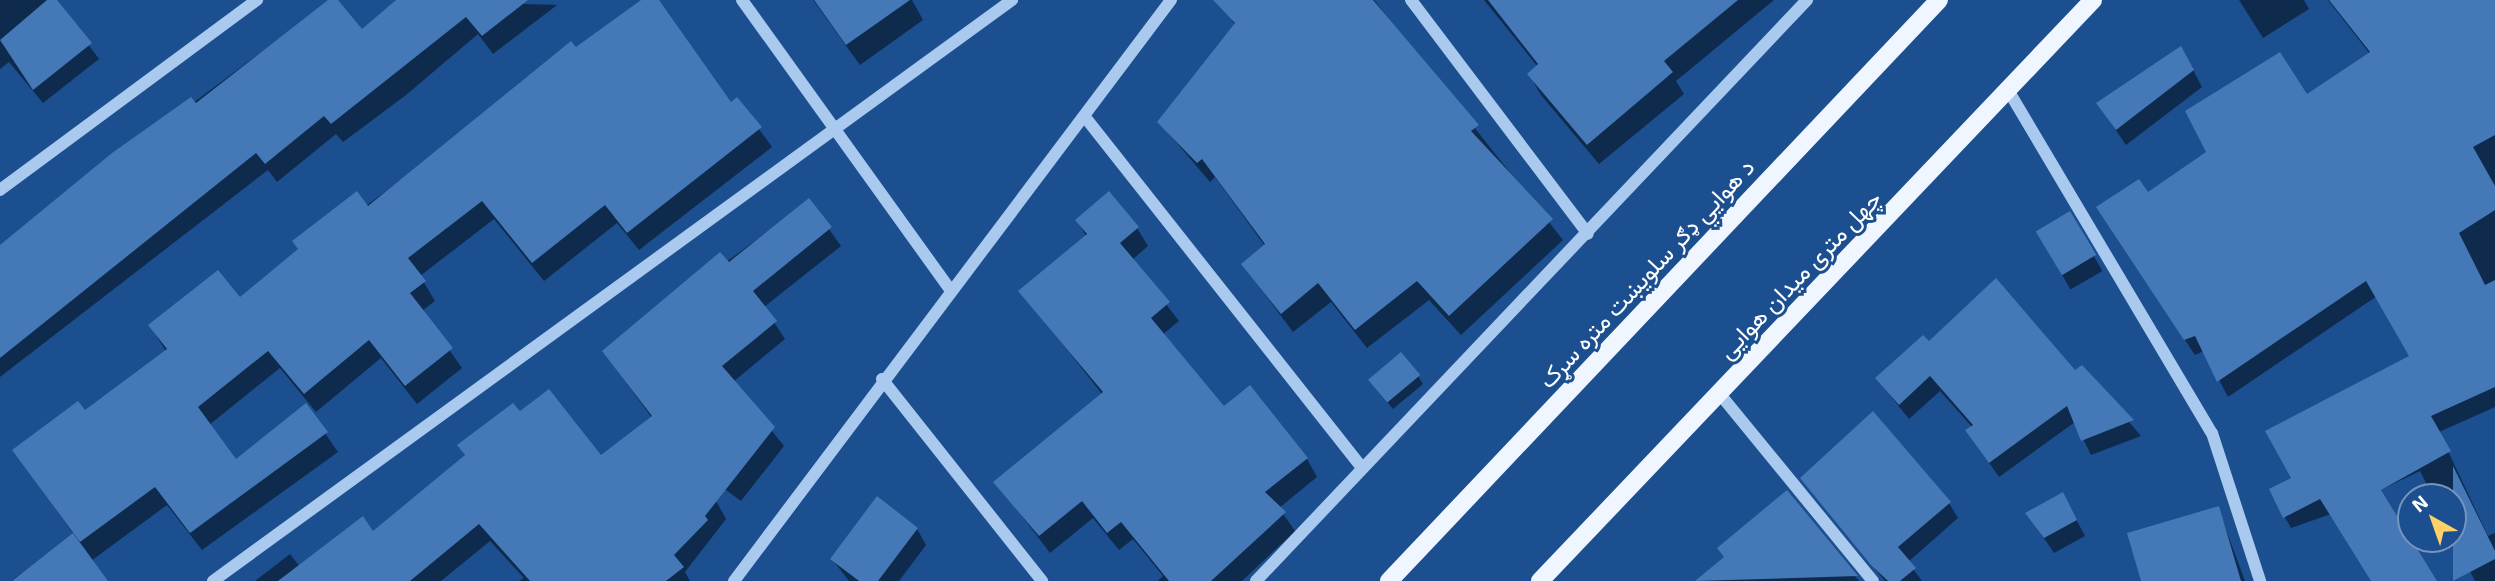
<!DOCTYPE html>
<html>
<head>
<meta charset="utf-8">
<style>
	body { margin:0 }
	#map { position:relative; width:2495px; height:581px; overflow:hidden; background:#1b4f8f; font-family:"Exo 2",Vazirmatn,sans-serif }
	div>[style] { position:absolute }
	.shadow>* { inset:0; background:#0007; transform-origin:0 0 }
	.building>* { inset:0; background:#4478b7; transform-origin:0 0 }
	.minor>* { height:12px; margin:-6px; padding:0 6px; transform-origin:6px; border-radius:6px; background:#a9c9ee }
	.major>* { height:18px; margin:-9px; padding:0 9px; transform-origin:9px; border-radius:9px; background:#f0f6ff }
	span { translate:-50% -50%; white-space:nowrap; text-align:center; line-height:1.15; -webkit-text-stroke:6px #1b4f8f; paint-order:stroke }
	.street-label { font-size:24px; color:#fff }
	.north { position:absolute; left:2397px; top:483px; width:70px; height:70px; box-sizing:border-box; background:#1b4f8f; border:2px solid #7695bc; border-radius:50%; rotate:320deg; font-size:19px; font-weight:700; line-height:28px; text-align:center; color:#fff }
	.north::after { content:''; display:block; margin:auto; width:24px; height:32px; background:#ffd166; clip-path:polygon(50% 0,100% 100%,50% 72%,0 100%) }
</style>
</head>
<body>
<div id="map">
	<div class="shadow">
		<div style="clip-path:polygon(0 0,55px 0,99px 59px,43px 103px,9px 62px,0 69px)"></div>
		<div style="clip-path:polygon(331px 0,361px 32px,398px 0,557px 5px,493px 54px,478px 34px,406px 95px,343px 142px,336px 134px,277px 182px,268px 170px,0 377px,0 247px)"></div>
		<div style="clip-path:polygon(644px 0,656px 0,730px 104px,737px 99px,772px 147px,639px 250px,617px 223px,544px 281px,494px 219px,420px 276px,435px 301px,422px 311px,462px 368px,417px 404px,381px 358px,316px 412px,280px 368px,209px 425px,236px 461px,306px 406px,338px 452px,202px 550px,167px 505px,91px 561px,106px 581px,11px 581px,74px 535px,14px 450px,85px 412px,166px 351px,150px 326px,239px 300px)"></div>
		<div style="clip-path:polygon(813px 0,912px 0,923px 20px,860px 65px)"></div>
		<div style="clip-path:polygon(1242px 0,1374px 0,1563px 240px,1461px 335px,1429px 300px,1367px 348px,1331px 302px,1293px 332px,1243px 265px,1265px 246px,1215px 177px,1210px 182px,1159px 122px,1235px 25px,1229px 15px)"></div>
		<div style="clip-path:polygon(1484px 0,1774px 0,1676px 81px,1684px 94px,1599px 164px,1541px 95px,1529px 74px,1538px 67px)"></div>
		<div style="clip-path:polygon(2239px 0,2304px 0,2309px 9px,2263px 38px)"></div>
		<div style="clip-path:polygon(2328px 0,2487px 0,2495px 10px,2495px 407px,2439px 432px,2488px 536px,2495px 533px,2495px 581px,2475px 581px,2453px 537px,2453px 497px,2433px 497px,2420px 471px,2372px 494px,2411px 581px,2372px 581px,2331px 514px,2291px 528px,2282px 512px,2293px 478px,2411px 357px,2377px 296px,2228px 397px,2204px 351px,2195px 355px,2107px 223px,2370px 54px)"></div>
		<div style="clip-path:polygon(2190px 64px,2202px 87px,2126px 145px,2098px 104px)"></div>
		<div style="clip-path:polygon(809px 201px,841px 246px,764px 307px,785px 339px,733px 382px,784px 446px,741px 501px,722px 487px,716px 501px,726px 519px,685px 572px,690px 581px,519px 581px,524px 578px,490px 541px,441px 581px,255px 581px,290px 554px,300px 567px,373px 533px,466px 457px,459px 446px,519px 414px,601px 458px,652px 418px,604px 352px)"></div>
		<div style="left:2069px;top:213px;width:67px;height:37px;rotate:60deg"></div>
		<div style="clip-path:polygon(1077px 220px,1137px 228px,1148px 246px,1132px 260px,1179px 321px,1162px 335px,1224px 408px,1307px 459px,1317px 477px,1279px 508px,1295px 531px,1242px 581px,1158px 581px,1163px 576px,1133px 539px,1119px 550px,1093px 518px,1050px 553px,996px 482px,1102px 394px,1021px 291px,1086px 236px)"></div>
		<div style="clip-path:polygon(1929px 344px,2075px 372px,2082px 367px,2141px 436px,2091px 455px,2075px 422px,1999px 477px,1967px 431px,1972px 427px,1940px 391px,1909px 419px,1877px 379px)"></div>
		<div style="clip-path:polygon(1418px 376px,1423px 384px,1393px 409px,1375px 387px)"></div>
		<div style="clip-path:polygon(1802px 479px,1949px 503px,1958px 518px,1908px 562px,1922px 581px,1885px 581px)"></div>
		<div style="clip-path:polygon(1787px 492px,1859px 581px,1698px 581px,1725px 558px,1719px 549px)"></div>
		<div style="clip-path:polygon(2218px 508px,2245px 581px,2143px 581px)"></div>
		<div style="clip-path:polygon(2071px 510px,2085px 536px,2054px 553px,2027px 513px)"></div>
		<div style="clip-path:polygon(917px 529px,926px 545px,899px 581px,849px 581px,832px 559px)"></div>
	</div>
	<div class="building">
		<div style="clip-path:polygon(47px 0,57px 0,92px 43px,33px 90px,0 40px)"></div>
		<div style="clip-path:polygon(328px 0,338px 0,362px 29px,396px 0,528px 0,482px 36px,466px 17px,331px 124px,324px 116px,265px 164px,256px 153px,0 358px,0 245px,112px 153px,191px 97px,196px 103px)"></div>
		<div style="clip-path:polygon(641px 0,659px 0,731px 102px,737px 97px,762px 127px,627px 233px,605px 205px,532px 263px,482px 201px,408px 258px,426px 281px,410px 293px,453px 348px,405px 386px,369px 340px,304px 394px,268px 351px,198px 407px,236px 459px,306px 403px,328px 432px,190px 533px,155px 487px,80px 542px,12px 450px,78px 401px,85px 410px,167px 349px,148px 325px,218px 270px,240px 297px,298px 249px,292px 241px,357px 191px,368px 206px,571px 41px,576px 47px)"></div>
		<div style="clip-path:polygon(814px 0,910px 0,846px 45px)"></div>
		<div style="clip-path:polygon(1213px 0,1373px 0,1479px 125px,1471px 131px,1553px 219px,1449px 316px,1417px 281px,1355px 330px,1318px 283px,1281px 314px,1241px 264px,1265px 244px,1202px 159px,1197px 163px,1157px 122px,1235px 23px)"></div>
		<div style="clip-path:polygon(1488px 0,1738px 0,1664px 61px,1673px 72px,1587px 145px,1527px 74px,1538px 64px)"></div>
		<div style="clip-path:polygon(2329px 0,2495px 0,2495px 135px,2473px 147px,2495px 186px,2495px 210px,2459px 233px,2485px 285px,2495px 280px,2495px 387px,2431px 416px,2451px 451px,2381px 490px,2437px 581px,2371px 581px,2320px 499px,2283px 518px,2269px 489px,2291px 478px,2265px 431px,2409px 356px,2366px 281px,2217px 382px,2195px 336px,2184px 340px,2096px 207px,2139px 179px,2148px 192px,2206px 152px,2185px 111px,2280px 52px,2307px 94px,2370px 52px)"></div>
		<div style="clip-path:polygon(2181px 46px,2194px 70px,2116px 130px,2096px 103px)"></div>
		<div style="clip-path:polygon(1109px 191px,1139px 227px,1120px 243px,1170px 302px,1151px 318px,1224px 406px,1250px 385px,1308px 458px,1265px 492px,1286px 512px,1211px 581px,1169px 581px,1121px 522px,1107px 533px,1082px 501px,1039px 536px,993px 482px,1103px 392px,1018px 291px,1087px 234px,1075px 220px)"></div>
		<div style="clip-path:polygon(809px 198px,832px 227px,753px 291px,777px 321px,722px 366px,775px 427px,705px 516px,708px 520px,674px 555px,684px 567px,666px 581px,530px 581px,479px 524px,410px 581px,278px 581px,363px 516px,373px 531px,465px 455px,457px 445px,513px 403px,520px 411px,549px 389px,601px 455px,652px 416px,602px 351px,720px 252px,729px 262px)"></div>
		<div style="left:2070px;top:211px;width:51px;height:40px;rotate:59deg"></div>
		<div style="clip-path:polygon(1996px 278px,2075px 370px,2082px 365px,2134px 420px,2081px 441px,2067px 406px,1989px 463px,1965px 430px,1973px 425px,1930px 376px,1899px 405px,1875px 378px,1923px 335px,1929px 341px)"></div>
		<div style="left:1401px;top:352px;width:30px;height:43px;rotate:50deg"></div>
		<div style="clip-path:polygon(1873px 411px,1951px 502px,1898px 547px,1916px 568px,1900px 581px,1888px 581px,1871px 565px,1800px 478px)"></div>
		<div style="clip-path:polygon(2453px 466px,2495px 551px,2495px 559px,2453px 581px)"></div>
		<div style="clip-path:polygon(1787px 490px,1858px 576px,1695px 581px,1724px 557px,1717px 548px)"></div>
		<div style="clip-path:polygon(2063px 492px,2077px 520px,2044px 538px,2025px 513px)"></div>
		<div style="clip-path:polygon(877px 496px,918px 528px,878px 581px,859px 581px,830px 559px)"></div>
		<div style="clip-path:polygon(2219px 506px,2241px 581px,2141px 581px,2127px 533px)"></div>
		<div style="clip-path:polygon(73px 533px,108px 581px,12px 581px)"></div>
	</div>
	<div class="minor">
		<div style="left:742px;top:0;width:355px;rotate:54.3deg"></div>
		<div style="left:1411px;top:0;width:293px;rotate:52.9deg"></div>
		<div style="left:2008px;top:90px;width:399px;rotate:59.3deg"></div>
		<div style="left:2212px;top:433px;width:156px;rotate:72deg"></div>
		<div style="left:1085px;top:117px;width:446px;rotate:51.7deg"></div>
		<div style="left:0;top:190px;width:320px;rotate:-36.5deg"></div>
		<div style="left:882px;top:379px;width:258px;rotate:51.6deg"></div>
		<div style="left:1719px;top:393px;width:243px;rotate:50.7deg"></div>
		<div style="left:213px;top:581px;width:988px;rotate:-36.02deg"></div>
		<div style="left:734px;top:581px;width:727px;rotate:-53.05deg"></div>
		<div style="left:1256px;top:581px;width:801px;rotate:-46.52deg"></div>
	</div>
	<div class="major">
		<div style="left:1389px;top:581px;width:800px;rotate:-46.57deg"></div>
		<div style="left:1540px;top:581px;width:802px;rotate:-46.41deg"></div>
	</div>
	<div class="street-label">
		<span style="left:1646px;top:273px;rotate:-47deg">د هوايي ډګر سلویښت متره سړک</span>
		<span style="left:1799px;top:274px;rotate:-46deg">چهل متری میدان هوایی</span>
	</div>
	<div class="north">N</div>
</div>
</body>
</html>
